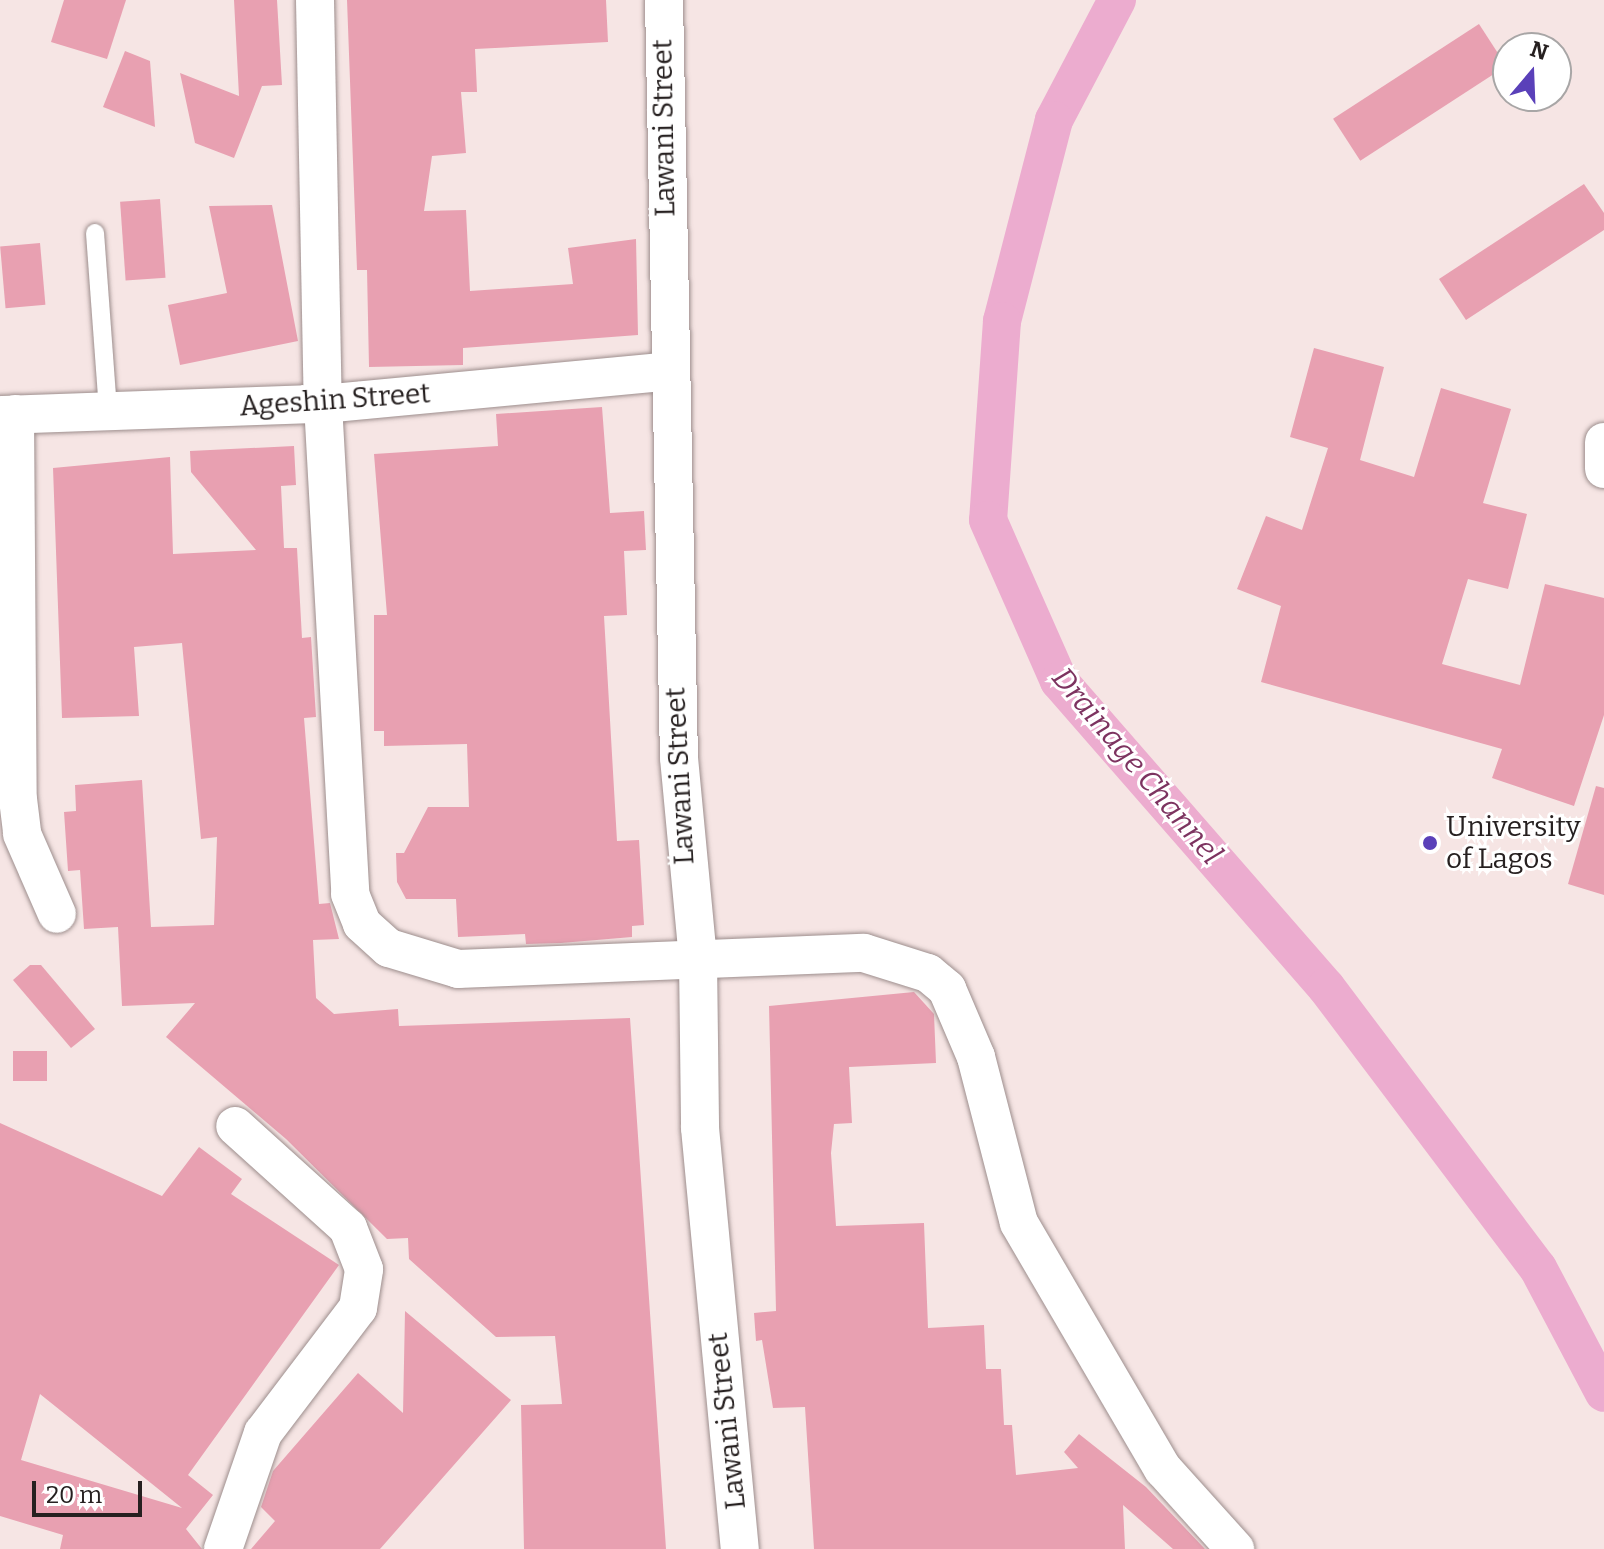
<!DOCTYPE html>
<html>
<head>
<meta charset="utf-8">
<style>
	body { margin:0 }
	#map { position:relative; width:1604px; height:1549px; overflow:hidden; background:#f6e5e4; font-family:Bitter,serif }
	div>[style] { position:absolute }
	.canal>* { height:38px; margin:-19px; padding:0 19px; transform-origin:19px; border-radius:19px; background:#ecaccf }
	.building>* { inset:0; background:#e8a0b1; transform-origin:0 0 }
	.roads { filter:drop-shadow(0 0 2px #9d8e8d) drop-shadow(0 0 2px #9d8e8d) }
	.lane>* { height:18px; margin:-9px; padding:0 9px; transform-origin:9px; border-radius:9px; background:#fff }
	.street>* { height:38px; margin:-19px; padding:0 19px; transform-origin:19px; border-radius:19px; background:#fff }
	.dots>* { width:22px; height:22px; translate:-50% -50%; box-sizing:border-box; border:4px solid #fff; border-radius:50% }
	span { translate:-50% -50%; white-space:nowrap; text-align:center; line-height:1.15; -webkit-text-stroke:6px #fff; paint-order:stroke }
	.street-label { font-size:28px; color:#262020 }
	.poi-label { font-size:28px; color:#262020 }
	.left { translate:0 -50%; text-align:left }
	.water-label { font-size:30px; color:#7d3360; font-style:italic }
	.north { position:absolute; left:1492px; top:32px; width:80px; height:80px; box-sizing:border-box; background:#fff; border:2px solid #a8a6a6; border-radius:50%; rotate:19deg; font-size:22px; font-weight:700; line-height:32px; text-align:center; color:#262020 }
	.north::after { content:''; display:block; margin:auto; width:28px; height:36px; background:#5a40b9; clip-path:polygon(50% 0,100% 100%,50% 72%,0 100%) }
	.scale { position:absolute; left:32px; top:1481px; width:110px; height:36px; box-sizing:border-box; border:4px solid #262020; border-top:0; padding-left:10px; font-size:24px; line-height:28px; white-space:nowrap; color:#262020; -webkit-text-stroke:6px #fff; paint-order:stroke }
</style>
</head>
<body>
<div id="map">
	<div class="canal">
		<div style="left:1117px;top:0;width:136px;rotate:117.7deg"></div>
		<div style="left:1054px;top:120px;width:208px;rotate:104.5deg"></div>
		<div style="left:1002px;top:321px;width:199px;rotate:94deg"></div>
		<div style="left:988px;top:520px;width:176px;rotate:66.2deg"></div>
		<div style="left:1059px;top:681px;width:406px;rotate:48.9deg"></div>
		<div style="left:1326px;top:987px;width:352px;rotate:53deg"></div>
		<div style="left:1538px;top:1268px;width:141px;rotate:62.2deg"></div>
	</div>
	<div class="building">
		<div style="clip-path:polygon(64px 0,126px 0,107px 59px,51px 42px)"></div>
		<div style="clip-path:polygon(234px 0,277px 0,282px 85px,262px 86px,234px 158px,195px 143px,180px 73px,239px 96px)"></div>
		<div style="clip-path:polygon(347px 0,606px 0,608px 42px,475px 49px,477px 92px,461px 92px,466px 153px,432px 156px,424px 211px,466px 210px,470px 291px,573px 284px,568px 248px,636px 239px,638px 335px,463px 348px,463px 365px,369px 367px,367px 270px,357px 270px)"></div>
		<div style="left:1479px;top:24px;width:50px;height:174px;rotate:57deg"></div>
		<div style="clip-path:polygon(125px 51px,150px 61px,155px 127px,103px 107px)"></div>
		<div style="clip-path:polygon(1584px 184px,1604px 213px,1604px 230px,1466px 320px,1439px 279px)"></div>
		<div style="left:160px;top:199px;width:79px;height:40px;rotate:86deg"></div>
		<div style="clip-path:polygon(272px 205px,298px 341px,180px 365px,168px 305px,227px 293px,209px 206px)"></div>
		<div style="left:40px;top:243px;width:62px;height:40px;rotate:85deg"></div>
		<div style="clip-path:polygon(1314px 348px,1384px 367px,1360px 460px,1414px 477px,1441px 388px,1511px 409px,1483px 503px,1527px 514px,1508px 589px,1468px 579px,1442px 664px,1520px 685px,1545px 584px,1604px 598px,1604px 715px,1574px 806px,1492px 778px,1502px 749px,1261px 682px,1281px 606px,1237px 589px,1266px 516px,1302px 530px,1328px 448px,1290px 437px)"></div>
		<div style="clip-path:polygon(602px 407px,610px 513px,644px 511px,646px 550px,624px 551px,627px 615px,604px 616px,617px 841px,639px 840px,644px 925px,632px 926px,632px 937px,561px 943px,526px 944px,525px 934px,458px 937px,456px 899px,406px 899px,397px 882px,396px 853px,404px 853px,428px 807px,469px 807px,467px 744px,384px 746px,384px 731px,374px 731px,374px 615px,387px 615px,374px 454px,498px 446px,496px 414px)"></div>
		<div style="clip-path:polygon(294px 446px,296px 485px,281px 486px,284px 548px,297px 548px,302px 638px,311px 637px,316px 717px,304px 718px,319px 904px,330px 903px,339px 939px,313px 940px,316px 998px,334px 1014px,398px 1009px,399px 1026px,630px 1018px,666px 1549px,524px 1549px,521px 1405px,562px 1404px,555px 1336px,496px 1337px,409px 1259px,408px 1238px,387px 1239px,286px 1139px,166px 1037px,195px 1003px,122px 1006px,118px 927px,84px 929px,80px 870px,68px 871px,64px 812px,76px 811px,75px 785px,142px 780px,151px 927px,214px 925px,217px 837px,201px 839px,182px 643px,134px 647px,139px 716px,62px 718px,53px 468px,170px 457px,173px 554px,256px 550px,191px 472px,190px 451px)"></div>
		<div style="clip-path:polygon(1596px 786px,1604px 788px,1604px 895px,1568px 884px)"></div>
		<div style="clip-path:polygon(30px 965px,41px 965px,95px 1029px,71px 1048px,13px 980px)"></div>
		<div style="clip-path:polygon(914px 992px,934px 1014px,936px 1063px,849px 1067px,852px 1123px,834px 1124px,831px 1153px,836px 1226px,924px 1223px,928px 1328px,984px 1325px,986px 1369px,1001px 1369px,1004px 1425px,1012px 1425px,1016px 1475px,1078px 1468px,1064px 1452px,1079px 1434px,1146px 1487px,1205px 1549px,1173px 1549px,1123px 1505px,1125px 1549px,814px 1549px,805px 1407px,773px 1408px,762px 1340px,756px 1341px,754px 1313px,776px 1311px,769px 1006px)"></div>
		<div style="left:47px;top:1051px;width:30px;height:34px;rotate:90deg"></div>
		<div style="clip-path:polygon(evenodd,0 1123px,162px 1196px,199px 1147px,242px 1179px,231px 1194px,339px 1265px,188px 1475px,213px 1495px,186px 1529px,202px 1549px,60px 1549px,63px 1535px,0 1516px,0 1123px,40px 1394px,182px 1508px,21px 1460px,40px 1394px)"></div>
		<div style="clip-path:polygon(405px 1311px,511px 1400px,380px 1549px,251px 1549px,275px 1521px,261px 1507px,273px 1471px,358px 1373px,403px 1413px)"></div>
	</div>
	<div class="roads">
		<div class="lane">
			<div style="left:95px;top:233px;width:178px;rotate:85.8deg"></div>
		</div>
		<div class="street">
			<div style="left:315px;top:0;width:404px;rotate:88.9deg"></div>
			<div style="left:323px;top:404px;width:491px;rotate:86.8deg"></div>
			<div style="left:350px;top:894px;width:32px;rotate:68deg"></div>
			<div style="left:362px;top:924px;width:36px;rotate:42deg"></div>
			<div style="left:389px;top:948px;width:72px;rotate:16.9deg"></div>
			<div style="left:458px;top:969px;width:406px;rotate:-2.3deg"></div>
			<div style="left:864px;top:953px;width:67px;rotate:17.4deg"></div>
			<div style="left:928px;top:973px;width:25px;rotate:40deg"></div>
			<div style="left:947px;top:989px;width:74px;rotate:66.9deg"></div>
			<div style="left:976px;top:1057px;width:171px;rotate:75.5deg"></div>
			<div style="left:1019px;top:1223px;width:285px;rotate:59.7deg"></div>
			<div style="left:1163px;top:1469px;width:108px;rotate:48deg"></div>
			<div style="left:664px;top:0;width:758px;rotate:88.87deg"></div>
			<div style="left:679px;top:758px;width:202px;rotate:84.6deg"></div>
			<div style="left:698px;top:959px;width:169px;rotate:89.3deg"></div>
			<div style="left:700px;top:1128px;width:423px;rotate:84.6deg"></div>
			<div style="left:15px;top:414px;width:385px;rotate:89.6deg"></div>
			<div style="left:18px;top:799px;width:35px;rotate:83deg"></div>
			<div style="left:22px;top:834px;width:87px;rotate:66.4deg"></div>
			<div style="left:0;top:415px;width:323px;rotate:-2deg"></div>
			<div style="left:323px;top:404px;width:348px;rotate:-5.4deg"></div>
			<div style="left:1604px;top:442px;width:27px;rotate:90deg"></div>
			<div style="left:223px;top:1549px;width:123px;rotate:-71deg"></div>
			<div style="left:263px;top:1433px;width:157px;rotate:-52.8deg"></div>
			<div style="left:358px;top:1308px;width:39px;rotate:-81deg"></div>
			<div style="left:364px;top:1269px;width:44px;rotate:-111.3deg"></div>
			<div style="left:348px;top:1228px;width:152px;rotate:-137.9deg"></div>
		</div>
	</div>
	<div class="dots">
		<div style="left:1430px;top:843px;background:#5a40b9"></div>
	</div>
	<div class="street-label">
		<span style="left:664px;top:128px;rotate:-91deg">Lawani Street</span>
		<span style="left:335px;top:400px;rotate:-4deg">Ageshin Street</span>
		<span style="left:680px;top:776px;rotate:-93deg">Lawani Street</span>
		<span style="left:727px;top:1421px;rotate:-96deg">Lawani Street</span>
	</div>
	<div class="poi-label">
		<span class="left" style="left:1446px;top:843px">University<br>of Lagos</span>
	</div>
	<div class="water-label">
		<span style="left:1137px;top:766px;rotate:50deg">Drainage Channel</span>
	</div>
	<div class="north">N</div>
	<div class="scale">20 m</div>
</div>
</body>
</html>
